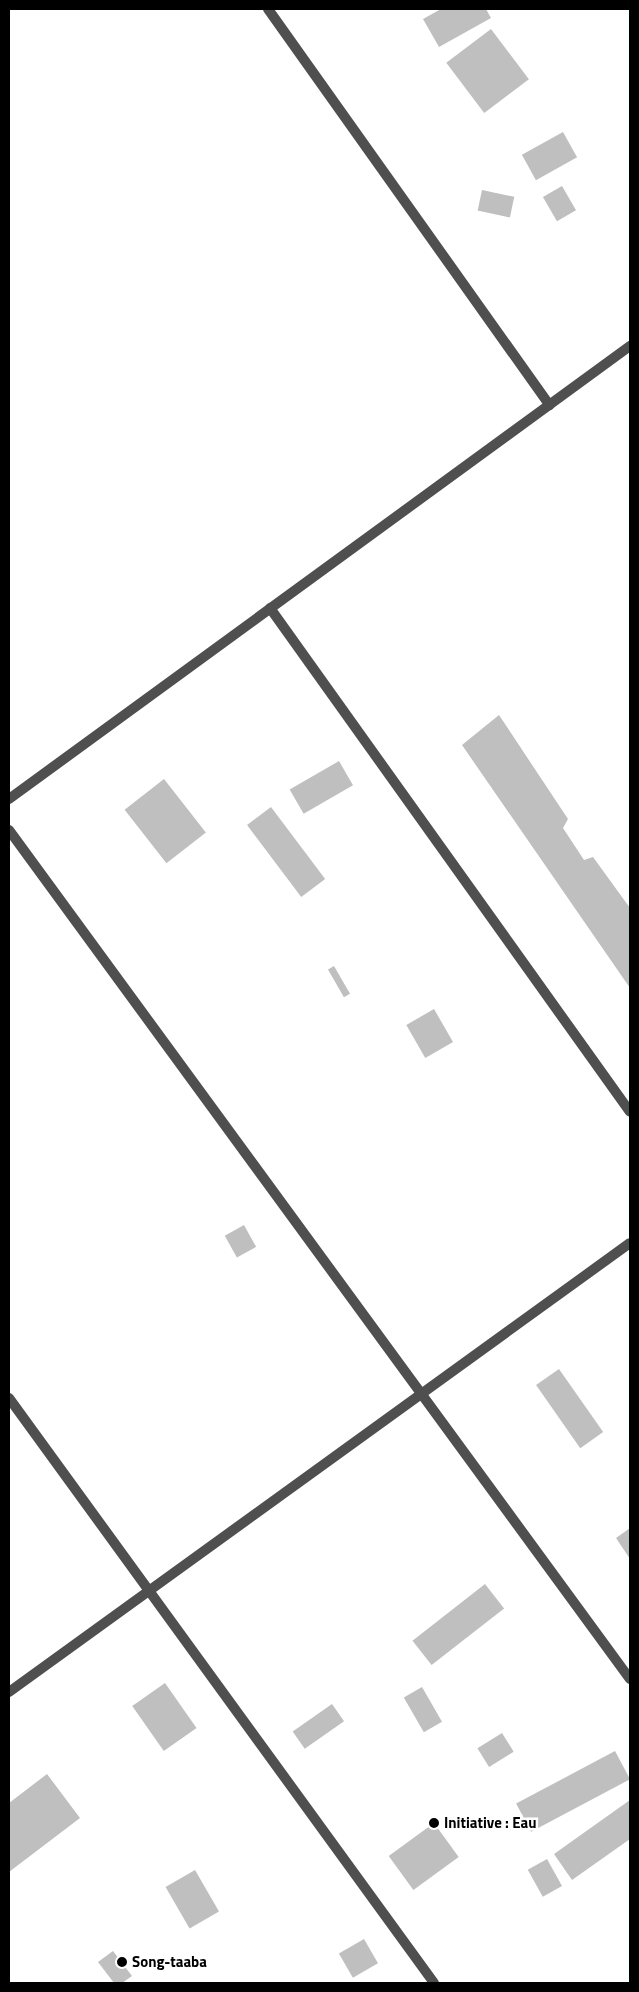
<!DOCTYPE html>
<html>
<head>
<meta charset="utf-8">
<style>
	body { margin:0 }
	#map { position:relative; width:639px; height:1992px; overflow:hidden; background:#fff; font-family:"Titillium Web",sans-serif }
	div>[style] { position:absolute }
	.building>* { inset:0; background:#bfbfbf; transform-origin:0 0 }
	.street>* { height:10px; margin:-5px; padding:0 5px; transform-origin:5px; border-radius:5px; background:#4f4f4f }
	.dots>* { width:14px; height:14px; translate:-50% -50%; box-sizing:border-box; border:2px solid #fff; border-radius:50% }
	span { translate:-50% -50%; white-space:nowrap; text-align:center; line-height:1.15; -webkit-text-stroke:5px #fff; paint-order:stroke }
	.poi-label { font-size:15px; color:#000; font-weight:700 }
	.left { translate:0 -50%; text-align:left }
	.frame { position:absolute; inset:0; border:10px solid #000; pointer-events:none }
</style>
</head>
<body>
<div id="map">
	<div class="building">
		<div style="clip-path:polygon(441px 9px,486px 9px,491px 18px,439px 47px,423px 19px)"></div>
		<div style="left:491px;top:29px;width:63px;height:56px;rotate:53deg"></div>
		<div style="left:563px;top:132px;width:29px;height:47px;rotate:61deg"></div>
		<div style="left:562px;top:186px;width:28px;height:22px;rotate:60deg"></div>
		<div style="left:482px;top:190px;width:33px;height:21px;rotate:12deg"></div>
		<div style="clip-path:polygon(499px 715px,568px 819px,563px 828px,584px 860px,593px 857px,630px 908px,630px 988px,462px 745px)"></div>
		<div style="left:339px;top:761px;width:28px;height:57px;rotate:60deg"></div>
		<div style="left:164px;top:779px;width:68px;height:50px;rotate:52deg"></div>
		<div style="left:271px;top:807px;width:90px;height:30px;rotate:53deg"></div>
		<div style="left:334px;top:966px;width:32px;height:7px;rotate:60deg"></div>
		<div style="left:434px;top:1009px;width:38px;height:32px;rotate:60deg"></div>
		<div style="left:244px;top:1225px;width:25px;height:22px;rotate:61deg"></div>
		<div style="left:559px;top:1369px;width:77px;height:28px;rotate:55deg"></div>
		<div style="clip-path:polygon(630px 1528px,630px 1559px,616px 1538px)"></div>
		<div style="left:485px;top:1584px;width:31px;height:92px;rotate:52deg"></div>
		<div style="left:165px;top:1683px;width:55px;height:40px;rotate:55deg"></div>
		<div style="left:422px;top:1687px;width:40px;height:21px;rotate:60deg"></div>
		<div style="left:332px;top:1704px;width:21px;height:48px;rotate:55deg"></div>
		<div style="left:502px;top:1733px;width:22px;height:29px;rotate:58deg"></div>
		<div style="left:615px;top:1751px;width:32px;height:112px;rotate:62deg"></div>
		<div style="clip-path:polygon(47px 1774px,80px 1818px,9px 1872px,9px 1803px)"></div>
		<div style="clip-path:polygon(630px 1800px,630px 1839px,572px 1880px,554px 1854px)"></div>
		<div style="left:434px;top:1823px;width:42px;height:56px;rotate:54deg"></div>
		<div style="left:547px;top:1859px;width:31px;height:22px;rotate:61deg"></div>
		<div style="left:195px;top:1870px;width:48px;height:34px;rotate:60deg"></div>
		<div style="left:364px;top:1939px;width:28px;height:29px;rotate:60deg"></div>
		<div style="clip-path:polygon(113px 1951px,132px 1976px,122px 1983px,114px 1983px,98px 1962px)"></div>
	</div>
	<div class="street">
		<div style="left:268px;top:9px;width:486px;rotate:54.6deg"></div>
		<div style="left:270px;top:608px;width:619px;rotate:54.46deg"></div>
		<div style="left:9px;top:799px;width:769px;rotate:-36.11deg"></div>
		<div style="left:9px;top:830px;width:1052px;rotate:53.82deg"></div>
		<div style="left:9px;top:1398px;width:723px;rotate:54deg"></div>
		<div style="left:9px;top:1692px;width:766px;rotate:-35.87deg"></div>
	</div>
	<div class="dots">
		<div style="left:434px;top:1823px;background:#000"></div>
		<div style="left:122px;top:1962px;background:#000"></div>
	</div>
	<div class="poi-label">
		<span class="left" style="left:444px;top:1823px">Initiative : Eau</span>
		<span class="left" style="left:132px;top:1962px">Song-taaba</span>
	</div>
	<div class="frame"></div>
</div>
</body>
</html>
